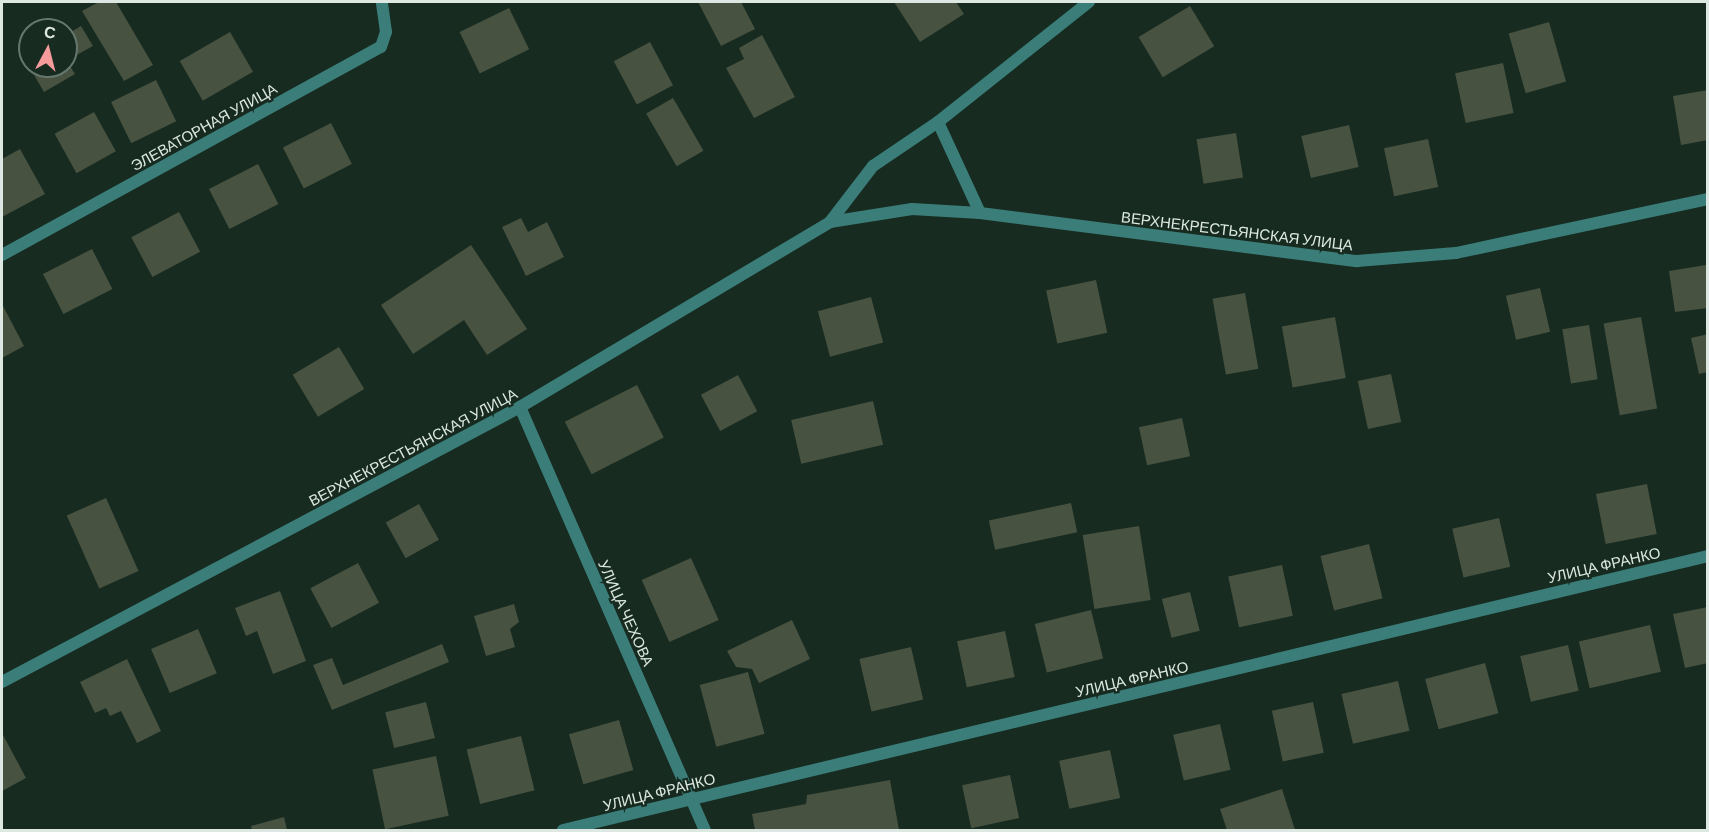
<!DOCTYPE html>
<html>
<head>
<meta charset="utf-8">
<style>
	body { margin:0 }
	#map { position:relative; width:1709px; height:832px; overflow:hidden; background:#172b21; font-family:Barlow,sans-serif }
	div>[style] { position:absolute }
	.building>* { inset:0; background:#485240; transform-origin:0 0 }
	.minor>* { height:12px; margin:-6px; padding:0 6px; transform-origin:6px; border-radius:6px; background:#3b7e79 }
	span { translate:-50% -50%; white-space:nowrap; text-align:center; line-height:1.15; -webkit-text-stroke:4.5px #172b21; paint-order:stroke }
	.street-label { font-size:15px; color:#dce8e1 }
	.frame { position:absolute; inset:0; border:3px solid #dce8e1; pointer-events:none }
	.north { position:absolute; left:18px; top:18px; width:60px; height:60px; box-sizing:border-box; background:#172b21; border:2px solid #66776e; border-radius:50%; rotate:7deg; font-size:16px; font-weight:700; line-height:24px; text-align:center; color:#dce8e1 }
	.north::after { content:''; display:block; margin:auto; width:21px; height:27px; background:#f59b9b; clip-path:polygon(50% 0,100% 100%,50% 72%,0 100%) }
</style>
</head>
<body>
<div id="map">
	<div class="building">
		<div style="clip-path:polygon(99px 2px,116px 2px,153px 65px,124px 81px,82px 11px)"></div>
		<div style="clip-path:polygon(698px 2px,741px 2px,755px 29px,721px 46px)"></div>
		<div style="clip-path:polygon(894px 2px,956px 2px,964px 14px,920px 42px)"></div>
		<div style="left:1190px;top:6px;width:47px;height:60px;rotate:59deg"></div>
		<div style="left:509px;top:8px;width:46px;height:55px;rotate:64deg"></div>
		<div style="left:1549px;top:22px;width:62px;height:42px;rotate:74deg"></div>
		<div style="clip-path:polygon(81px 26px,93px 46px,71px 58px,66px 48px,66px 35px)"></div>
		<div style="left:230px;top:32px;width:46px;height:58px;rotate:60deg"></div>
		<div style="clip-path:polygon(762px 35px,795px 97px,754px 118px,726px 68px,744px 59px,739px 48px)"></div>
		<div style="left:650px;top:42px;width:49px;height:41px;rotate:62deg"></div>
		<div style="clip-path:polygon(66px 60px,75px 74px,44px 92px,27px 63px,30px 62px,30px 66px,66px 66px)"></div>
		<div style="left:1503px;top:63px;width:51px;height:49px;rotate:78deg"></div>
		<div style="left:156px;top:80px;width:46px;height:50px;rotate:64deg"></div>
		<div style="clip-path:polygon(1708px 90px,1708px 140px,1681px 145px,1673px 96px)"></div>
		<div style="left:673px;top:98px;width:61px;height:31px;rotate:60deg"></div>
		<div style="left:94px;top:112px;width:45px;height:45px;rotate:61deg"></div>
		<div style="left:331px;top:123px;width:46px;height:54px;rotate:63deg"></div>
		<div style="left:1349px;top:125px;width:43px;height:49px;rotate:77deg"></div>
		<div style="left:1236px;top:133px;width:45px;height:40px;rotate:81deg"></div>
		<div style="left:1428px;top:139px;width:49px;height:45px;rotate:78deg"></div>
		<div style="clip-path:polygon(20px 149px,45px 194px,2px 217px,2px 159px)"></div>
		<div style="left:258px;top:164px;width:45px;height:55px;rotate:63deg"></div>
		<div style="left:179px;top:212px;width:45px;height:54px;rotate:62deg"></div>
		<div style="clip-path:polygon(521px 218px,528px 232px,547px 222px,564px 257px,526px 276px,502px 227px)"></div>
		<div style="clip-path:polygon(471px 245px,527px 329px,487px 355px,464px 320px,413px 354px,381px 305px)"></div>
		<div style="left:92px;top:249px;width:45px;height:55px;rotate:63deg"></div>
		<div style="clip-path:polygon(1706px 265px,1708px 308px,1675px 312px,1669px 271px)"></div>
		<div style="left:1096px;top:280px;width:54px;height:51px;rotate:78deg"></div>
		<div style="left:1540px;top:288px;width:45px;height:35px;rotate:77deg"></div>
		<div style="left:1245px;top:293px;width:77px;height:33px;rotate:80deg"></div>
		<div style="left:871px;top:297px;width:47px;height:55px;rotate:75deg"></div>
		<div style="clip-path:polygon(3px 306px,24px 346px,2px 358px,2px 307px)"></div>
		<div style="left:1335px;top:317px;width:62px;height:54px;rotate:80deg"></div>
		<div style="left:1641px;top:317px;width:93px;height:38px;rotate:80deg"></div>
		<div style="left:1589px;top:325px;width:55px;height:27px;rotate:81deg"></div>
		<div style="clip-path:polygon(1708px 334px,1708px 372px,1699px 374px,1691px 338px)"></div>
		<div style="left:339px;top:347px;width:49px;height:54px;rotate:59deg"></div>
		<div style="left:1391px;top:374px;width:49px;height:34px;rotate:78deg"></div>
		<div style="left:738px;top:375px;width:41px;height:42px;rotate:62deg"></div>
		<div style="left:637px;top:385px;width:59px;height:81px;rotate:63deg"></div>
		<div style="left:873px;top:401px;width:45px;height:84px;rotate:77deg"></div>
		<div style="left:1182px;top:418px;width:39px;height:44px;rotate:78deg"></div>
		<div style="left:1647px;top:484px;width:51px;height:52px;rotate:79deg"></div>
		<div style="left:106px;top:498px;width:80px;height:43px;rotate:66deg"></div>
		<div style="left:1071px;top:503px;width:30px;height:84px;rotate:78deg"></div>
		<div style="left:419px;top:504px;width:41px;height:38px;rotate:61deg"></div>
		<div style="left:1499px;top:518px;width:50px;height:48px;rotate:77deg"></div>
		<div style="left:1139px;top:526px;width:75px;height:57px;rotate:81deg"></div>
		<div style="left:1369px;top:544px;width:56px;height:50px;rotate:76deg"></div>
		<div style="left:691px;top:558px;width:68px;height:54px;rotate:66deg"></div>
		<div style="left:358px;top:563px;width:45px;height:54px;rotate:62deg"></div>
		<div style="left:1282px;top:565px;width:52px;height:55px;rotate:78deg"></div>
		<div style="clip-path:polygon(280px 591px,306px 661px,273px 674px,257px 631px,246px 636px,235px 608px)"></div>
		<div style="left:1190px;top:592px;width:40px;height:29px;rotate:76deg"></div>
		<div style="clip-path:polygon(514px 604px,519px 622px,510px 629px,515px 647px,486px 656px,474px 616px)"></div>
		<div style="clip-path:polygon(1708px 607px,1708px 663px,1685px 668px,1673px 614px)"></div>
		<div style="left:1091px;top:610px;width:50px;height:58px;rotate:76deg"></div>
		<div style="clip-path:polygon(792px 620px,810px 659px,759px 683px,752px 669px,736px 667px,727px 651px)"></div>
		<div style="left:1650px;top:625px;width:48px;height:73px;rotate:77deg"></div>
		<div style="left:198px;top:629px;width:48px;height:51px;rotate:67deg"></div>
		<div style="left:1005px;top:631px;width:47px;height:49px;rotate:78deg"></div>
		<div style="clip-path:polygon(442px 644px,449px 662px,332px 710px,313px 665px,332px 658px,343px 685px)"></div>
		<div style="left:1568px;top:645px;width:47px;height:49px;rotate:77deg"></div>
		<div style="left:911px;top:647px;width:54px;height:53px;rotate:77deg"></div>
		<div style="clip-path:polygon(127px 659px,161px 731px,137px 743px,121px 711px,110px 716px,106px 708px,95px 713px,80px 682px)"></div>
		<div style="left:1485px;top:663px;width:52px;height:62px;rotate:75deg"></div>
		<div style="left:748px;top:672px;width:64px;height:50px;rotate:75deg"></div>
		<div style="left:1398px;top:681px;width:51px;height:58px;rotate:77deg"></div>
		<div style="left:426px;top:702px;width:37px;height:42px;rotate:76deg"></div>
		<div style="left:1313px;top:702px;width:52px;height:42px;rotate:78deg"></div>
		<div style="left:619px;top:720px;width:52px;height:52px;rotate:74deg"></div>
		<div style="left:1220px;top:724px;width:47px;height:48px;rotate:77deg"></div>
		<div style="clip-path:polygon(2px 733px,26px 778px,2px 791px)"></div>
		<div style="left:521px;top:736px;width:56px;height:56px;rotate:76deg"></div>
		<div style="left:1110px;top:750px;width:49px;height:52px;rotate:78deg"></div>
		<div style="left:436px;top:756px;width:61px;height:65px;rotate:78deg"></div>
		<div style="left:1010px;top:775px;width:44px;height:49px;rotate:78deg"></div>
		<div style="clip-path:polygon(890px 780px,899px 830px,755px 830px,752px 814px,806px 804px,807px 795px)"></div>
		<div style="clip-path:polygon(1282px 789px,1295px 830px,1227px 830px,1220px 809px)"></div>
		<div style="clip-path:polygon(284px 817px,287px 830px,252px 830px,251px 826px)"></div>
	</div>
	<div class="minor">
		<div style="left:938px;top:122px;width:100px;rotate:65.2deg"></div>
		<div style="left:830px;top:222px;width:71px;rotate:-52.5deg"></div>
		<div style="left:873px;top:166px;width:78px;rotate:-34.1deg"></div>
		<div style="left:938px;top:122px;width:193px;rotate:-38.5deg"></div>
		<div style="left:2px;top:255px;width:432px;rotate:-28.8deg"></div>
		<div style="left:381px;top:47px;width:16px;rotate:-72deg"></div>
		<div style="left:386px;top:32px;width:30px;rotate:-98deg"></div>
		<div style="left:520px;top:407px;width:462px;rotate:66.4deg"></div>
		<div style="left:2px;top:682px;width:586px;rotate:-27.96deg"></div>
		<div style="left:520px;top:407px;width:361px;rotate:-30.8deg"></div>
		<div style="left:830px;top:222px;width:83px;rotate:-9deg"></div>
		<div style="left:912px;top:209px;width:68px;rotate:3.4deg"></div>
		<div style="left:980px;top:213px;width:380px;rotate:7.3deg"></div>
		<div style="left:1357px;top:261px;width:99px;rotate:-4.6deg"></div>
		<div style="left:1456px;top:253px;width:258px;rotate:-12.1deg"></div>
		<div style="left:563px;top:830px;width:1177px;rotate:-13.46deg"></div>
	</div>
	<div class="street-label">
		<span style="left:204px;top:127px;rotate:-29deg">ЭЛЕВАТОРНАЯ УЛИЦА</span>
		<span style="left:1237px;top:231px;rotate:7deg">ВЕРХНЕКРЕСТЬЯНСКАЯ УЛИЦА</span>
		<span style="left:413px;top:447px;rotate:-28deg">ВЕРХНЕКРЕСТЬЯНСКАЯ УЛИЦА</span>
		<span style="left:1604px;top:565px;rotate:-13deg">УЛИЦА ФРАНКО</span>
		<span style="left:626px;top:613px;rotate:66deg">УЛИЦА ЧЕХОВА</span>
		<span style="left:1132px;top:679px;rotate:-13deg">УЛИЦА ФРАНКО</span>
		<span style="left:659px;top:792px;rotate:-14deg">УЛИЦА ФРАНКО</span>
	</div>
	<div class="frame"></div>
	<div class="north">С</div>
</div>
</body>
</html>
